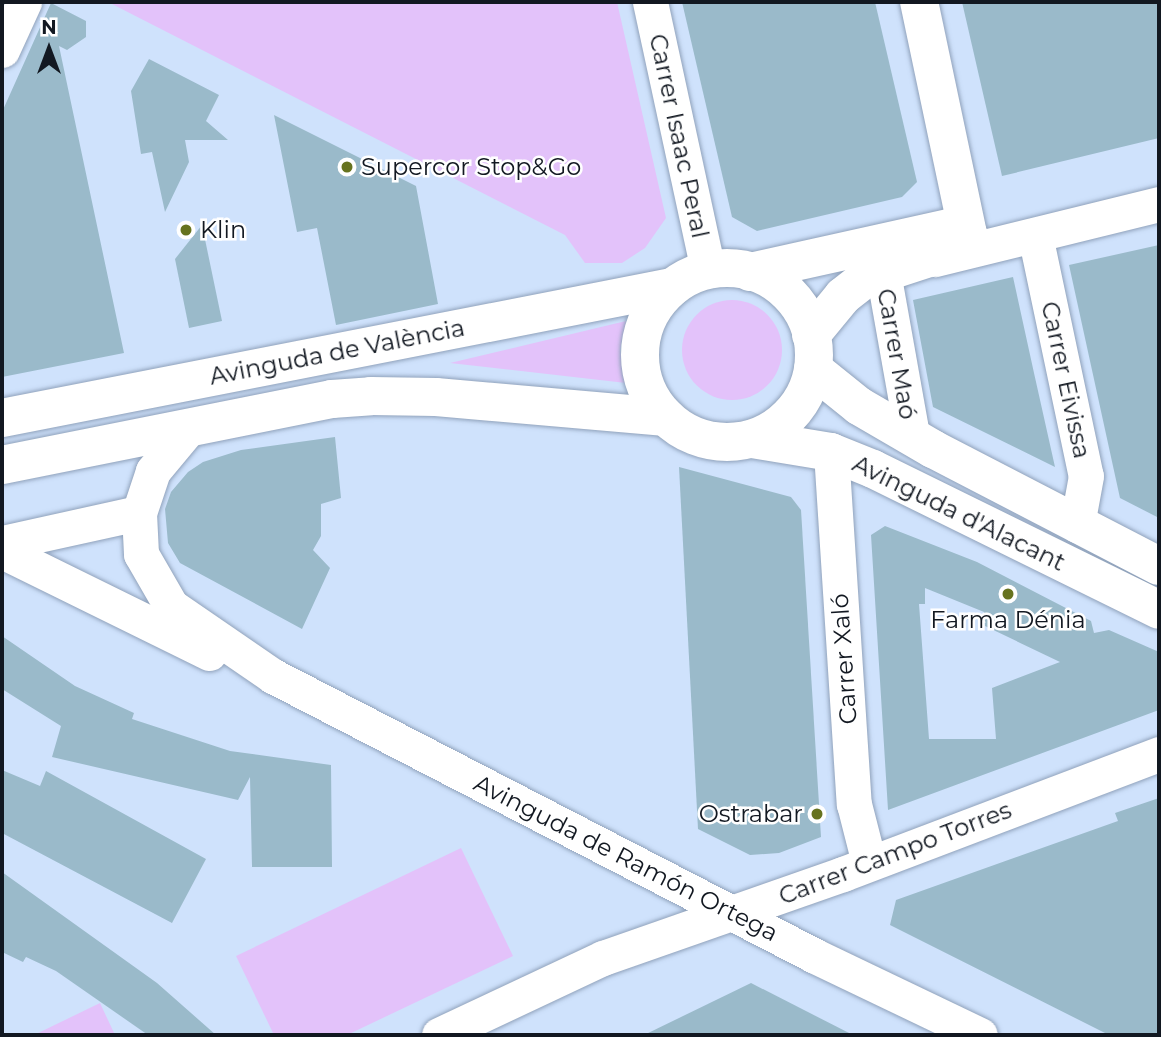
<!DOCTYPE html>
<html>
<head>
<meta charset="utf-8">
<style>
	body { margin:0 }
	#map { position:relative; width:1161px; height:1037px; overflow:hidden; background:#cfe2fc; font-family:Montserrat,sans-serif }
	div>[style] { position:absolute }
	.green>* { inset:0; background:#e3c2fa }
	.round { border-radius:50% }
	.building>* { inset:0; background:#9abaca }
	.roads { filter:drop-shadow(0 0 2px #90a2bb) drop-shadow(0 0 2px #90a2bb) }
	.street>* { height:35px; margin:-17.5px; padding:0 17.5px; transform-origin:17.5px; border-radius:17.5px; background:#fff }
	.secondary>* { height:38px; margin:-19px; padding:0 19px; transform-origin:19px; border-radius:19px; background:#fff }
	.secondary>.ring { margin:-19px; padding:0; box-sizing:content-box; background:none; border:38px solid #fff; border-radius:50% }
	.dots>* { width:19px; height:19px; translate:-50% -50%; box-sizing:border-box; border:4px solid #fff; border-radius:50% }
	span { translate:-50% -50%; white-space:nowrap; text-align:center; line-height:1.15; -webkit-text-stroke:5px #fff; paint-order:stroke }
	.street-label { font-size:24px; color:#121821 }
	.poi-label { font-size:24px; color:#121821 }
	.left { translate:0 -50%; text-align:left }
	.right { translate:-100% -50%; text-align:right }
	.frame { position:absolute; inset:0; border:4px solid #121821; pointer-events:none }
	.north { position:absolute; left:14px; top:14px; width:70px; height:70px; -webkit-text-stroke:5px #fff; paint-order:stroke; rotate:0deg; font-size:19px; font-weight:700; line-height:28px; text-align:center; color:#121821 }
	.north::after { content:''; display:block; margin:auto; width:24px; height:32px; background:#121821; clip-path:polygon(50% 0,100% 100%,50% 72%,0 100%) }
</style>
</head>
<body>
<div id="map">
	<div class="green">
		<div style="clip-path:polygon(108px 2px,617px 2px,666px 218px,645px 248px,622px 263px,585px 263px,565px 235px)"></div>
		<div class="round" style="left:682px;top:300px;width:100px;height:100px"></div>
		<div style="clip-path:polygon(626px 321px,620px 350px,626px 383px,450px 363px)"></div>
		<div style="clip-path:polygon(461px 848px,513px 956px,347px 1035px,274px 1035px,236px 956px)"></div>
		<div style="clip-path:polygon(100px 1003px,115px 1035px,34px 1035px)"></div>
	</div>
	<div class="building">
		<div style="clip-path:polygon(682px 2px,875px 2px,917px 182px,902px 197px,757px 231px,732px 217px)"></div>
		<div style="clip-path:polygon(962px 2px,1159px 2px,1159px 138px,1002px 176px)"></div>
		<div style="clip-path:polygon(51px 3px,86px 21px,86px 37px,67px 50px,59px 46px,124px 353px,2px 377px,2px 112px)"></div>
		<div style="clip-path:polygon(149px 59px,219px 95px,206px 121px,228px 140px,185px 140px,189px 162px,165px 212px,152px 152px,141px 154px,131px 91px)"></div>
		<div style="clip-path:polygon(274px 115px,416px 186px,438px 304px,336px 325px,317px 228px,297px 232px)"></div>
		<div style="clip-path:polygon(202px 225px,222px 321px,189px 328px,175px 259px)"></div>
		<div style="clip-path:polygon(1159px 245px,1159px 518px,1120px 498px,1069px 265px)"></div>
		<div style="clip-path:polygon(1013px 277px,1034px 373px,1055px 467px,933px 407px,913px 300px)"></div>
		<div style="clip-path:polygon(335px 437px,341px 498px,321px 504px,321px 536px,313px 550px,330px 568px,302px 629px,180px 563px,168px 543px,165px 509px,171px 492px,188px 472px,203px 462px,241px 450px)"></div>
		<div style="clip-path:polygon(679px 467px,791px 497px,801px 510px,821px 837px,779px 853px,750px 855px,698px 829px)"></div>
		<div style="clip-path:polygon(evenodd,885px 526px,977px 562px,1091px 621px,1094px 633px,1109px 630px,1159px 652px,1159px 710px,888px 810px,871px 535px,885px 526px,925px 588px,984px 612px,985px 626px,1060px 662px,992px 688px,996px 739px,929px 739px,919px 604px,925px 604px,925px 588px)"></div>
		<div style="clip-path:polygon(2px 636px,75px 686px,134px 713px,132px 719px,230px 751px,331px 765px,332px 867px,252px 867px,250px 777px,238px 800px,52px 757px,61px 726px,2px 689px)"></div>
		<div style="clip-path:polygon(2px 770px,40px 786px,46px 771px,206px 859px,172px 923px,2px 833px)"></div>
		<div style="clip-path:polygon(1159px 798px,1159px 1035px,1109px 1035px,890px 925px,896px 900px,1118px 821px,1115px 813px)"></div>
		<div style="clip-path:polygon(2px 872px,157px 983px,216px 1035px,148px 1035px,56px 971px,26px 957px,23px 962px,2px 952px)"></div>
		<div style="clip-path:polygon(751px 983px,853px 1035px,644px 1035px)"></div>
	</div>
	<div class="roads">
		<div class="street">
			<div style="left:650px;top:2px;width:274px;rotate:77.8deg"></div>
			<div style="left:2px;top:50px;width:53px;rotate:-65.4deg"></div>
			<div style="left:1035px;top:235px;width:246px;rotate:78.1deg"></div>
			<div style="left:1086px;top:476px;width:50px;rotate:100.4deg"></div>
			<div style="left:935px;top:259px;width:231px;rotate:-13.8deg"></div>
			<div style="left:883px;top:272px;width:166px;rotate:79.9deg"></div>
			<div style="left:188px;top:429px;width:55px;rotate:129.8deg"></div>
			<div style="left:153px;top:471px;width:44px;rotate:108.4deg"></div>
			<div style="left:139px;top:513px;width:41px;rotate:87.2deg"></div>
			<div style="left:141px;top:554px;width:60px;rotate:60deg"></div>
			<div style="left:171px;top:606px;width:124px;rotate:34.5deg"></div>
			<div style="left:273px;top:676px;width:608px;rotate:27.32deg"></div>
			<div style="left:813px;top:955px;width:185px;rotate:25.6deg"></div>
			<div style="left:831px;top:452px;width:353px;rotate:86.3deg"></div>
			<div style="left:854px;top:804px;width:61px;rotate:75.7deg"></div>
			<div style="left:2px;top:543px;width:140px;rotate:-12.4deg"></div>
			<div style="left:2px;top:551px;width:231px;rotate:26.2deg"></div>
			<div style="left:439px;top:1035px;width:181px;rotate:-25.2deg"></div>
			<div style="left:603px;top:958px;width:254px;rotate:-19.3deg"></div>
			<div style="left:843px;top:874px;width:338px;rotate:-20.8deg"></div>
		</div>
		<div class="secondary">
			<div class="ring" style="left:640px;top:268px;width:136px;height:136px"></div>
			<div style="left:750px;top:272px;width:217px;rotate:-12.5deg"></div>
			<div style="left:811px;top:335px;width:50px;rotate:-50.6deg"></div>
			<div style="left:843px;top:296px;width:28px;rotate:-38deg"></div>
			<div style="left:865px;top:279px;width:83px;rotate:-18.2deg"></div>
			<div style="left:944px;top:253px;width:21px;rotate:-29deg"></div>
			<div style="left:962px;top:243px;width:11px;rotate:-56deg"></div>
			<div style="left:968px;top:234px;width:237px;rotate:-101.9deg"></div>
			<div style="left:813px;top:369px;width:59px;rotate:38.8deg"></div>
			<div style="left:859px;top:406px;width:86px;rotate:30.2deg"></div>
			<div style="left:933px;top:449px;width:254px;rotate:27.4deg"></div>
			<div style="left:2px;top:418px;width:683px;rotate:-11.06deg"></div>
			<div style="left:752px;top:439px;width:80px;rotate:9.3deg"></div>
			<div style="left:831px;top:452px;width:45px;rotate:22deg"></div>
			<div style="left:873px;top:469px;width:319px;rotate:26.2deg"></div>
			<div style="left:2px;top:465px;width:337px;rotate:-11.3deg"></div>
			<div style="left:332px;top:399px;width:39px;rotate:-4deg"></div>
			<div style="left:371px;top:396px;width:65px;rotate:0.9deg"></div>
			<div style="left:436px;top:397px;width:231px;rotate:5deg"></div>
		</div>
	</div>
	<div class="dots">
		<div style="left:347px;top:167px;background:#66731f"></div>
		<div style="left:186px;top:230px;background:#66731f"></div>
		<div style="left:1008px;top:594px;background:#66731f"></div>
		<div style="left:817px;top:814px;background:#66731f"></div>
	</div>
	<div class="street-label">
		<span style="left:679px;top:136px;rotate:78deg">Carrer Isaac Peral</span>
		<span style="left:337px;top:352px;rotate:-11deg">Avinguda de València</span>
		<span style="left:897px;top:354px;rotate:80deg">Carrer Maó</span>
		<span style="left:1066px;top:380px;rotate:78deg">Carrer Eivissa</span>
		<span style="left:959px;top:513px;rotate:26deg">Avinguda d'Alacant</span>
		<span style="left:844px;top:659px;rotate:-94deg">Carrer Xaló</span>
		<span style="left:895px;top:853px;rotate:-21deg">Carrer Campo Torres</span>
		<span style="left:626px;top:858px;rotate:27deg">Avinguda de Ramón Ortega</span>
	</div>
	<div class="poi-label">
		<span class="left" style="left:361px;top:167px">Supercor Stop&amp;Go</span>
		<span class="left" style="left:200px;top:230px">Klin</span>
		<span style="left:1008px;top:620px">Farma Dénia</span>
		<span class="right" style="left:803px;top:814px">Ostrabar</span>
	</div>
	<div class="frame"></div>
	<div class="north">N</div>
</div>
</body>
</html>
